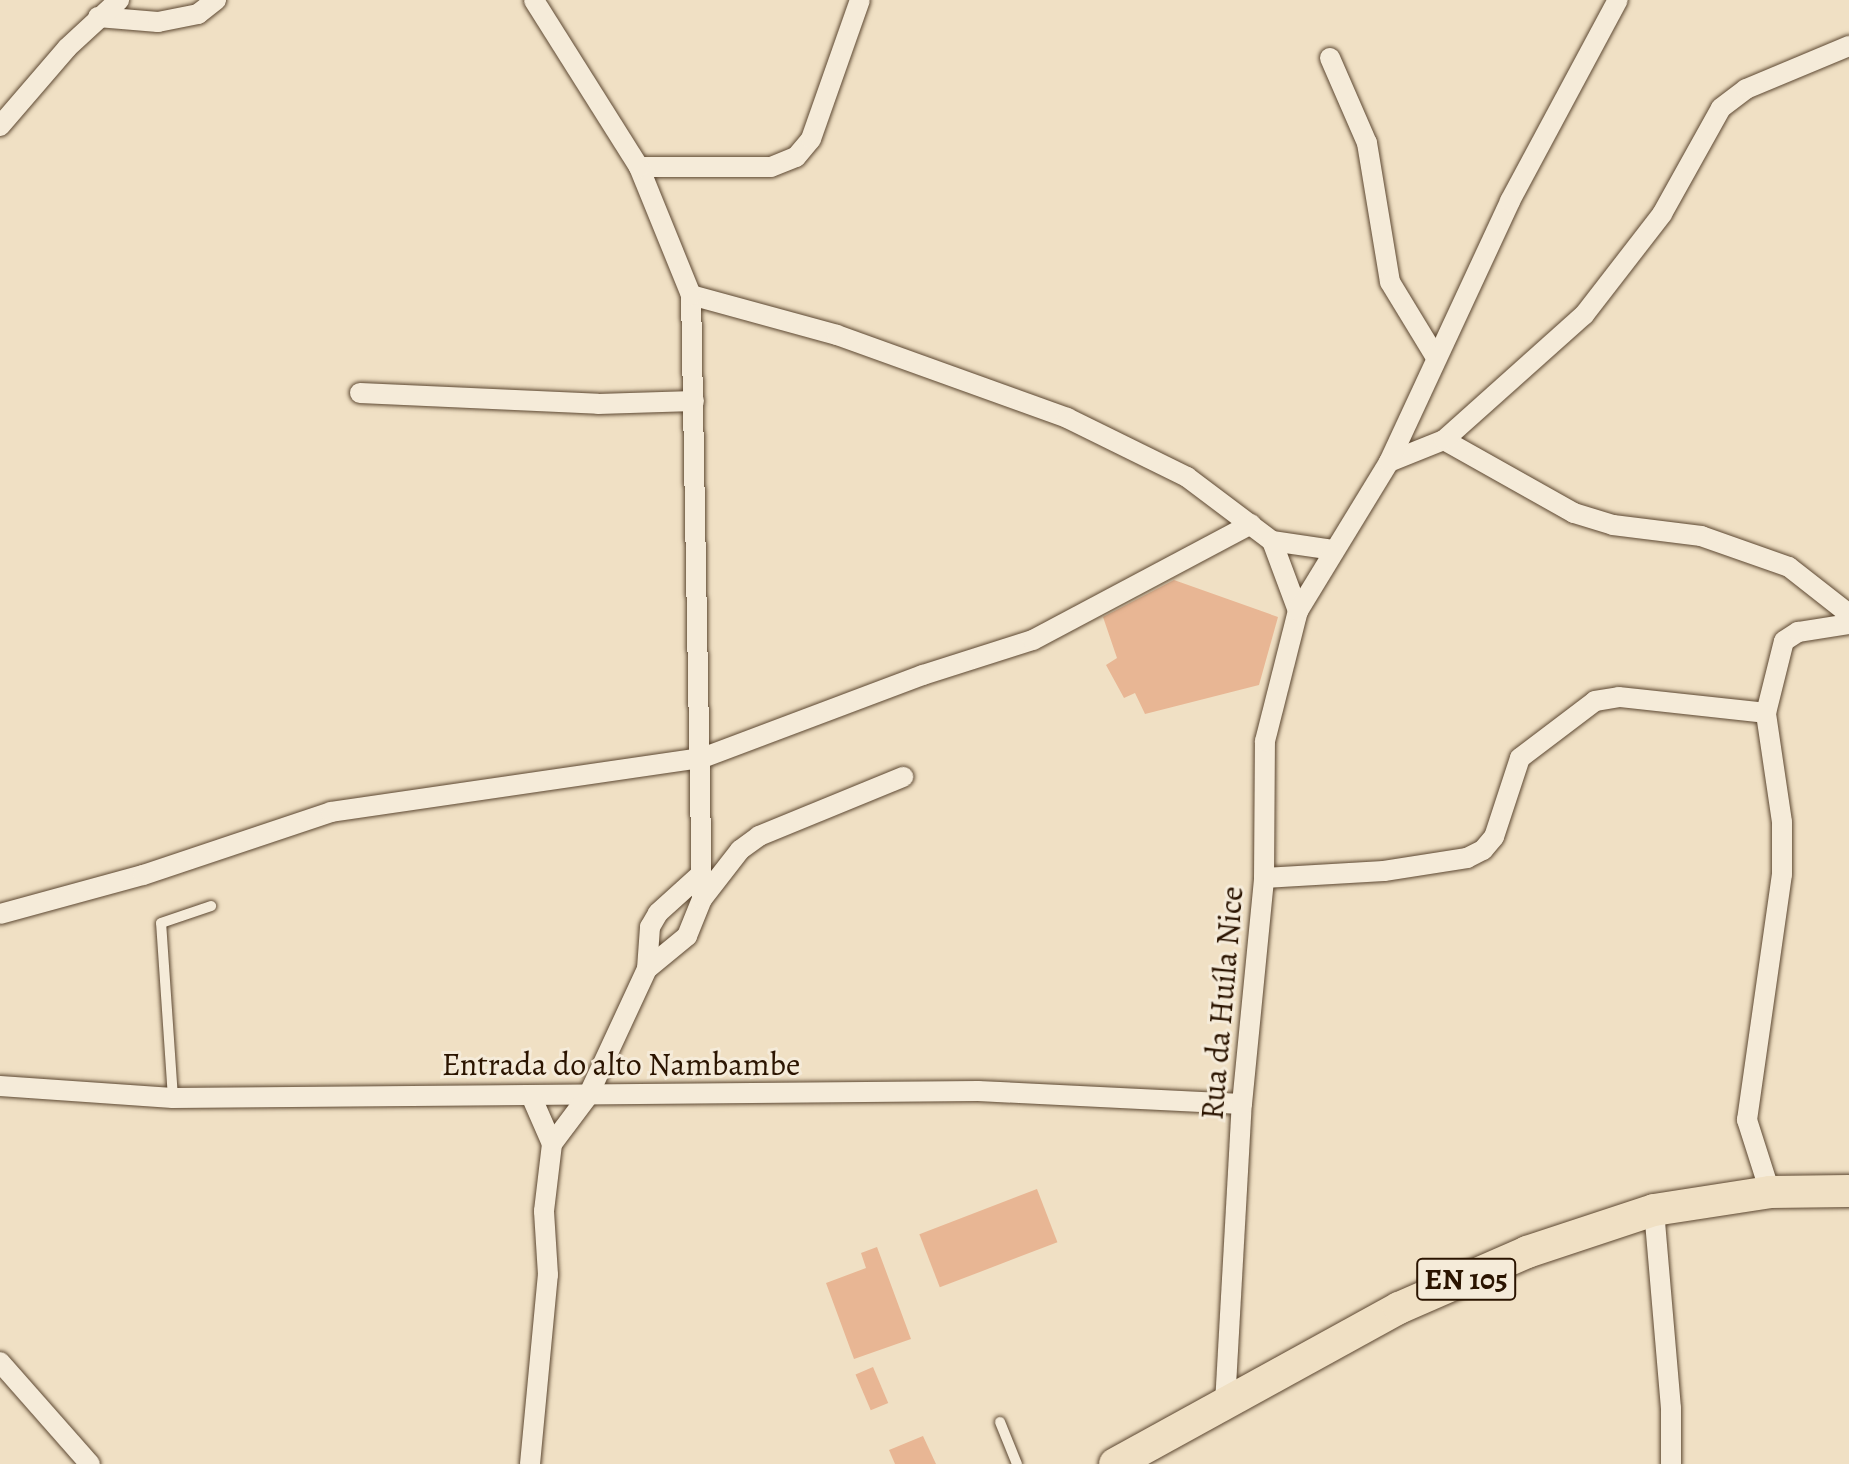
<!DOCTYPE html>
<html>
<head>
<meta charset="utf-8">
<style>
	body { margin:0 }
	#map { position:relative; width:1849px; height:1464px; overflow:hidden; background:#f0e0c4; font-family:Alegreya,serif }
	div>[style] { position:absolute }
	.building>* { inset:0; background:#e8b694; transform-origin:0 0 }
	.roads { filter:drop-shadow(0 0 2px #5c4731) drop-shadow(0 0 2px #5c4731) }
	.lane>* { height:10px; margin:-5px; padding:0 5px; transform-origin:5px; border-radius:5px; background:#f5ebd9 }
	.street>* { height:20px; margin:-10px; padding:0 10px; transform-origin:10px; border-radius:10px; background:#f5ebd9 }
	.primary>* { height:32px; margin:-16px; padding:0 16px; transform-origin:16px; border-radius:16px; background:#f0e0c4 }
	span { translate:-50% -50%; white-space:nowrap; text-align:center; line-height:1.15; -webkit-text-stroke:6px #f5ebd9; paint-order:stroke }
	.shield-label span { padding:2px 6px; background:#f5ebd9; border:2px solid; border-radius:6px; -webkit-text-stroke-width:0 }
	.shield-label { font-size:30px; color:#2b1400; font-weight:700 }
	.street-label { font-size:32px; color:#2b1400 }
</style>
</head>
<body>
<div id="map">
	<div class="building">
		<div style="clip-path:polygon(1174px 580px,1278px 617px,1259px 685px,1145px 714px,1135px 693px,1124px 698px,1106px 665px,1117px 658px,1103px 617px)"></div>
		<div style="left:1037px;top:1189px;width:57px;height:126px;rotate:69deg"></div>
		<div style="clip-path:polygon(877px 1247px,911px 1339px,854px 1359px,826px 1283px,866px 1268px,861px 1253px)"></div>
		<div style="left:873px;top:1367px;width:39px;height:19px;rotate:67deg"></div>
		<div style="clip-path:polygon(923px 1436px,936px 1464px,895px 1464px,889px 1450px)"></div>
	</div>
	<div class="roads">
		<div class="lane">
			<div style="left:173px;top:1098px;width:175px;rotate:-93.9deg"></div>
			<div style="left:161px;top:923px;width:53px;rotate:-18.8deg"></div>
			<div style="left:1000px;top:1422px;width:45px;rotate:68deg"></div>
		</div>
		<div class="street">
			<div style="left:98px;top:17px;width:60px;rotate:4.8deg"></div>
			<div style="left:158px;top:22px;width:41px;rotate:-11.3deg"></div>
			<div style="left:198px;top:14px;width:23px;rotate:-38deg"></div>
			<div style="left:1330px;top:58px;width:93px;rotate:66.5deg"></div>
			<div style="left:1367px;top:143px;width:141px;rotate:80.6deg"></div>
			<div style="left:1390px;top:282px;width:87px;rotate:58.7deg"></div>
			<div style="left:0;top:126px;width:103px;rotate:-49.3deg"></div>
			<div style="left:67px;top:48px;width:71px;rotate:-42.7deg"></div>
			<div style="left:639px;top:167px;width:132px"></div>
			<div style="left:771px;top:167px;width:27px;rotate:-22deg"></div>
			<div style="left:796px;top:157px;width:23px;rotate:-50deg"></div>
			<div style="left:811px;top:139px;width:147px;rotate:-70.6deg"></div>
			<div style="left:691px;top:295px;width:151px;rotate:15.3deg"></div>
			<div style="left:837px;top:335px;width:245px;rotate:19.8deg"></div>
			<div style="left:1067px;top:418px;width:134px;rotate:26.2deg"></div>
			<div style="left:1187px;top:477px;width:106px;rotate:37deg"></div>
			<div style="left:1272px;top:541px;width:75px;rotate:69.6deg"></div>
			<div style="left:360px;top:393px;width:238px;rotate:2.6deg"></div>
			<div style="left:598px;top:404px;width:96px;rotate:-1.8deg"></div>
			<div style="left:1444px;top:440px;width:149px;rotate:29.3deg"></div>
			<div style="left:1574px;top:513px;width:41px;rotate:17.1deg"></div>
			<div style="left:1613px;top:525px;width:89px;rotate:7.1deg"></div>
			<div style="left:1701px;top:536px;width:93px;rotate:19.4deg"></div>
			<div style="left:1789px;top:567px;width:76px;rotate:38.1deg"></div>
			<div style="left:1389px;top:462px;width:59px;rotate:-21.8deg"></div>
			<div style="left:1444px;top:440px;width:188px;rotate:-41.8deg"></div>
			<div style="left:1584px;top:315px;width:128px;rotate:-52.3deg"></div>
			<div style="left:1662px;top:214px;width:121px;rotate:-60.9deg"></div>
			<div style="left:1721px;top:108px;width:31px;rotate:-37deg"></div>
			<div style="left:1746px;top:89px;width:112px;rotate:-22.7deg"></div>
			<div style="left:1272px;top:541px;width:63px;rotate:8.3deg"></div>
			<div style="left:1264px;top:878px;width:120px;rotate:-3.3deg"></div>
			<div style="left:1384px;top:871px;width:84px;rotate:-8.9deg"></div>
			<div style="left:1467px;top:858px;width:18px;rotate:-27deg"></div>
			<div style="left:1483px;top:850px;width:17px;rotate:-50deg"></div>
			<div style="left:1494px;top:837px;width:83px;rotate:-71.8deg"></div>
			<div style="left:1520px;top:758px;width:94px;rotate:-37.2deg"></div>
			<div style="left:1595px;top:701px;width:24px;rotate:-9deg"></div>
			<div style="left:1619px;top:697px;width:148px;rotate:6.2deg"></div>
			<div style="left:702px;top:899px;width:62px;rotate:-52.2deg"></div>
			<div style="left:740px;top:850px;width:24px;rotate:-36deg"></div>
			<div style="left:759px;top:836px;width:156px;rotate:-22.3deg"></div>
			<div style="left:0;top:914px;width:148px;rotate:-15.3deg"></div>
			<div style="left:143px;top:875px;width:198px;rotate:-18.5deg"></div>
			<div style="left:331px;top:812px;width:375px;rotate:-8.3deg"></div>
			<div style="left:702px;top:758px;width:236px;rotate:-20.6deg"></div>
			<div style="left:923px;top:675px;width:115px;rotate:-17.7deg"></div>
			<div style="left:1033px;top:640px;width:247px;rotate:-28deg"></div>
			<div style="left:647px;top:969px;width:42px;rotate:-85.9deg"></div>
			<div style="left:650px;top:927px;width:16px;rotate:-60deg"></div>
			<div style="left:658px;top:913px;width:57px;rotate:-42.1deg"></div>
			<div style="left:0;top:1086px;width:173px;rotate:4deg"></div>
			<div style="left:173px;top:1098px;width:805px;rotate:-0.5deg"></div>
			<div style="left:978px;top:1091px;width:264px;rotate:2.8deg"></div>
			<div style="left:532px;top:1098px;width:50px;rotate:66.5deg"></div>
			<div style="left:1770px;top:1192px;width:76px;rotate:-107.7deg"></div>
			<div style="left:1747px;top:1120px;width:248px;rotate:-81.9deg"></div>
			<div style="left:1782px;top:874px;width:52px;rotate:-90deg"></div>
			<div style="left:1782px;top:822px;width:110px;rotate:-98.4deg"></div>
			<div style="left:1766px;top:713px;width:74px;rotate:-76deg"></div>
			<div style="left:1784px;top:641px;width:17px;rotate:-33deg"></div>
			<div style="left:1798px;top:632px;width:52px;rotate:-8.9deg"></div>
			<div style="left:1654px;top:1210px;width:199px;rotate:85.1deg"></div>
			<div style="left:1671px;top:1408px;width:56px;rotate:90deg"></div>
			<div style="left:0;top:1362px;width:136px;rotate:48.6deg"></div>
			<div style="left:1225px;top:1404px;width:300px;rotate:-86.8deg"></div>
			<div style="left:1242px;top:1104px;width:227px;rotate:-84.4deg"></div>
			<div style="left:1264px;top:878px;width:137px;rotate:-89.6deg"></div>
			<div style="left:1265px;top:741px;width:134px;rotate:-75.8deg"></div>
			<div style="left:1298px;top:611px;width:175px;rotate:-58.6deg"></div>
			<div style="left:1389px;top:462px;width:288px;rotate:-65.1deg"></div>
			<div style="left:1510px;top:201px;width:228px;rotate:-61.8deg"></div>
			<div style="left:530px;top:1464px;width:190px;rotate:-84.6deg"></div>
			<div style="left:548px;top:1275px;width:64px;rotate:-93.6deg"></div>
			<div style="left:544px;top:1211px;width:67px;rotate:-83.2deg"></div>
			<div style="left:552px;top:1144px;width:60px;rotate:-53.1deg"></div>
			<div style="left:588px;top:1096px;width:140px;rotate:-65.1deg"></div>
			<div style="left:647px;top:969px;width:52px;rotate:-39.5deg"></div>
			<div style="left:687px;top:936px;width:40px;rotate:-68deg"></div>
			<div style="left:702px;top:899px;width:604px;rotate:-91.04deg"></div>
			<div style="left:691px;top:295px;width:138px;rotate:-112.1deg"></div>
			<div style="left:639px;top:167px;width:197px;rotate:-122.2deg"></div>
		</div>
		<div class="primary">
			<div style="left:1115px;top:1464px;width:324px;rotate:-28.8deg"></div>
			<div style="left:1399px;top:1308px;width:140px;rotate:-23.6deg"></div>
			<div style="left:1527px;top:1252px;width:134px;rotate:-18.3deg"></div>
			<div style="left:1654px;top:1210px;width:117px;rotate:-8.8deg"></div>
			<div style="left:1770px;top:1192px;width:79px;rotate:-0.7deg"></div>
		</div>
	</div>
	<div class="shield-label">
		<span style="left:1466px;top:1279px">EN 105</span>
	</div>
	<div class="street-label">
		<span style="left:1222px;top:1003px;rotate:-85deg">Rua da Huíla Nice</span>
		<span style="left:621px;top:1064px">Entrada do alto Nambambe</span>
	</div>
</div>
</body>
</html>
